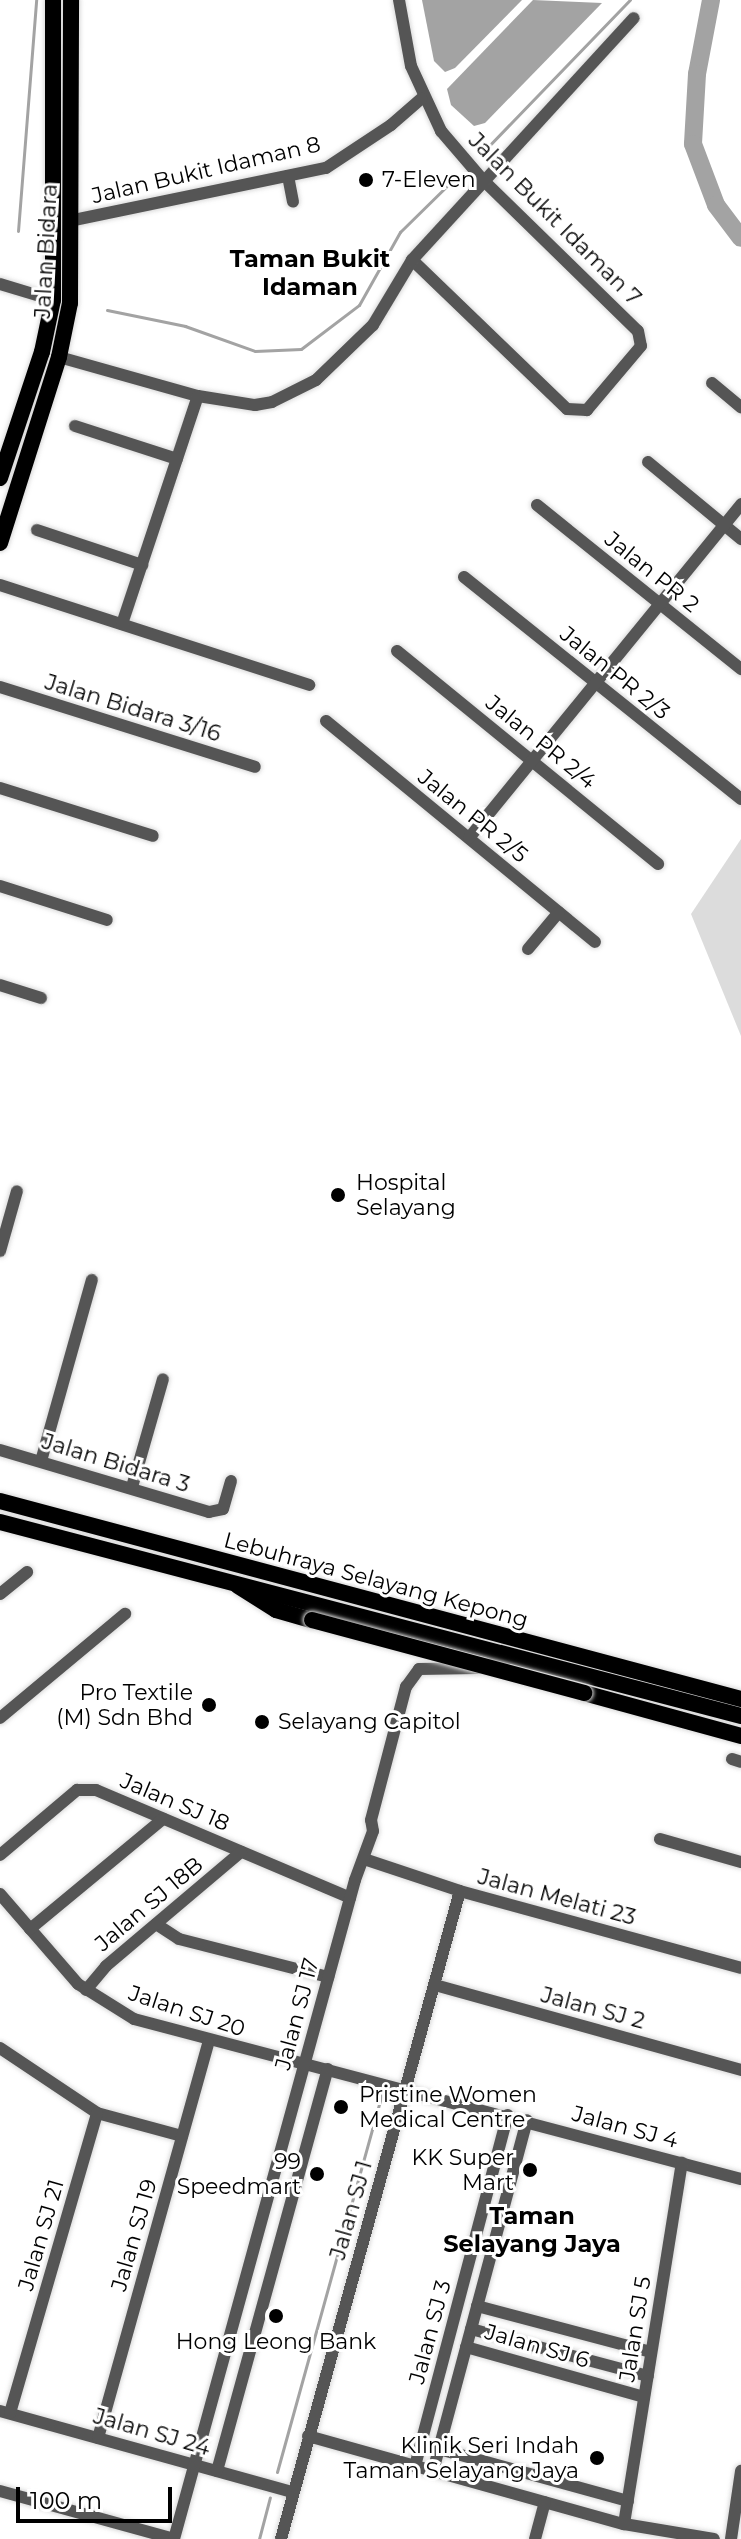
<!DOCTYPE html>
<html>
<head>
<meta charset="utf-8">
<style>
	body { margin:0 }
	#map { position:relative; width:741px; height:2539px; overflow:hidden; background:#fff; font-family:Montserrat,sans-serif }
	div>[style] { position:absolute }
	.green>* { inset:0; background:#dcdcdc }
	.water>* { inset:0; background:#a3a3a3 }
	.stream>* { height:3px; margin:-1.5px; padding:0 1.5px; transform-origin:1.5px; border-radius:1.5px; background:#a3a3a3 }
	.river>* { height:18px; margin:-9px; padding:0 9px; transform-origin:9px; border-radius:9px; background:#a3a3a3 }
	.roads { filter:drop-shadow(0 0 2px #dbdbdb) drop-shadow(0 0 2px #dbdbdb) }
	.minor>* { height:12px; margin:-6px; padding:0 6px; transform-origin:6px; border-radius:6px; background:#555 }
	.major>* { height:16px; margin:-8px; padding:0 8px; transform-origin:8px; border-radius:8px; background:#000 }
	.bridges { filter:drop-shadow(0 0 2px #dbdbdb) drop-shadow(0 0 2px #dbdbdb) }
	.major-bridge>* { height:16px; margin:-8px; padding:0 8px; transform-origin:8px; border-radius:8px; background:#000 }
	.dots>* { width:22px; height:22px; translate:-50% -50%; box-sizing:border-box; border:4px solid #fff; border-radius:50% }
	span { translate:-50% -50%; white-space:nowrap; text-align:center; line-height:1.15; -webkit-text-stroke:6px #fff; paint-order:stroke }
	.street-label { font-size:22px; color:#000 }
	.poi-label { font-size:22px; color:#000 }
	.left { translate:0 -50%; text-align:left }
	.right { translate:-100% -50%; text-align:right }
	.neighbourhood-label { font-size:24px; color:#000; font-weight:700 }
	.scale { position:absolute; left:16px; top:2487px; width:156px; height:36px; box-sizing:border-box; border:4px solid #000; border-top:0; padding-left:10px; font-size:24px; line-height:28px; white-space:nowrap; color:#000; -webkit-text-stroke:6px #fff; paint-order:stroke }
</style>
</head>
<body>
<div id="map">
	<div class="green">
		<div style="clip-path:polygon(741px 839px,741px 1036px,691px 914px)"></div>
	</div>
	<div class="water">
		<div style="clip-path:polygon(422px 0,522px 0,455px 68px,445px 72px,434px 61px)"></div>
		<div style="clip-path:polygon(533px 0,602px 3px,485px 123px,474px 126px,451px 105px,447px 89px)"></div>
	</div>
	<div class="stream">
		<div style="left:482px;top:153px;width:213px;rotate:-46deg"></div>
		<div style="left:18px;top:231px;width:232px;rotate:-85.5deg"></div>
		<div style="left:107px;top:310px;width:80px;rotate:11.6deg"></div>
		<div style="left:185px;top:326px;width:74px;rotate:19.7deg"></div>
		<div style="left:255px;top:351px;width:46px;rotate:-2.5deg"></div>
		<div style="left:301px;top:349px;width:73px;rotate:-37.2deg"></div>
		<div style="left:359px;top:305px;width:84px;rotate:-60.7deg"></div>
		<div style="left:400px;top:232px;width:81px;rotate:-44.5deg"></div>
		<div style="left:277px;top:2472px;width:395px;rotate:-74.5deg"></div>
		<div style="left:259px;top:2539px;width:43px;rotate:-75.3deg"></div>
	</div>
	<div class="river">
		<div style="left:711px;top:0;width:75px;rotate:100.7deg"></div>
		<div style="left:697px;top:74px;width:70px;rotate:93.3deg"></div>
		<div style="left:693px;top:144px;width:65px;rotate:69.3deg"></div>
		<div style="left:716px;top:205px;width:41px;rotate:52.9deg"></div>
	</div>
	<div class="roads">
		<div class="minor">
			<div style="left:399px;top:0;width:67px;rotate:79.7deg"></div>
			<div style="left:411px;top:66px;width:72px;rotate:65.2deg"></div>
			<div style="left:441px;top:131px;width:65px;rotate:49.4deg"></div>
			<div style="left:483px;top:180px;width:216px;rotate:44.3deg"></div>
			<div style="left:638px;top:331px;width:15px;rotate:79deg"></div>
			<div style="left:641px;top:346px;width:84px;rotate:130.2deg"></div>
			<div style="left:587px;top:410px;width:20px;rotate:-177deg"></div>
			<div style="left:567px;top:409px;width:215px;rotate:-136.1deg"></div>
			<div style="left:288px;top:176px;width:26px;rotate:79deg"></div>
			<div style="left:74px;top:220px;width:257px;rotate:-11.7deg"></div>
			<div style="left:326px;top:168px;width:78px;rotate:-33.5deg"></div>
			<div style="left:391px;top:125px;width:40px;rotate:-41deg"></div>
			<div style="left:0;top:284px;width:55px;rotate:16.8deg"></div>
			<div style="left:59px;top:357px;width:144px;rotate:15.7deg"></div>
			<div style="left:198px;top:396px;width:58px;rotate:9deg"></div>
			<div style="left:255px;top:405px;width:17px;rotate:-10deg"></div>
			<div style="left:272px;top:402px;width:49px;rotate:-26.6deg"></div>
			<div style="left:316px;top:380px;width:79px;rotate:-44deg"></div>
			<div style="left:373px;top:325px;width:76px;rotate:-59deg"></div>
			<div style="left:412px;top:260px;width:328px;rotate:-47.5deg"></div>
			<div style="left:712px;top:383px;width:38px;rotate:40deg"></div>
			<div style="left:75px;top:426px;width:107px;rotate:17.9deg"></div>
			<div style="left:648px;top:462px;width:121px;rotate:39.6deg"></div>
			<div style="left:537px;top:505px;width:262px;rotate:38.8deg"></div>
			<div style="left:37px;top:530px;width:111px;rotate:18.4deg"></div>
			<div style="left:464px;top:577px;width:355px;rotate:38.7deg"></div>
			<div style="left:0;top:585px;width:325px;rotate:17.9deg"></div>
			<div style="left:122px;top:624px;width:240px;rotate:-71.6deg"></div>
			<div style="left:397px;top:651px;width:337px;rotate:39.2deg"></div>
			<div style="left:0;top:687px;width:267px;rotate:17.4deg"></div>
			<div style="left:326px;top:721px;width:348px;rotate:39.4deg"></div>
			<div style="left:0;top:788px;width:160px;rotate:17.4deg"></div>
			<div style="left:469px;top:838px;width:431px;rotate:-50.8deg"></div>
			<div style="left:0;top:886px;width:112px;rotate:17.6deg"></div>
			<div style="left:528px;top:949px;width:48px;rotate:-50deg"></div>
			<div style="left:0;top:985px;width:43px;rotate:17.6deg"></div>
			<div style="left:0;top:1251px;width:62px;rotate:-74.2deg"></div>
			<div style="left:0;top:1450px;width:218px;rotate:16.5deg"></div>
			<div style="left:209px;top:1512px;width:14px;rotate:-12deg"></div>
			<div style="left:223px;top:1509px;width:29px;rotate:-74deg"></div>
			<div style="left:41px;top:1461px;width:188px;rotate:-74.3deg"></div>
			<div style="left:132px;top:1487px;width:112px;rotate:-74deg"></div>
			<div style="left:0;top:1594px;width:35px;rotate:-39deg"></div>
			<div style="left:0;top:1718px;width:163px;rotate:-39.8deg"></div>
			<div style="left:732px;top:1759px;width:9px;rotate:18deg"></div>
			<div style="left:660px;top:1839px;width:84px;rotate:15.9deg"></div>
			<div style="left:0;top:1855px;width:101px;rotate:-40.2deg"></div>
			<div style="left:77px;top:1790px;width:19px"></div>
			<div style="left:96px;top:1790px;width:276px;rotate:23deg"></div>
			<div style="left:364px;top:1859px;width:101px;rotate:18.4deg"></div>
			<div style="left:460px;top:1891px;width:291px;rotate:15.3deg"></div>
			<div style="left:0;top:1894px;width:119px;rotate:49.1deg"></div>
			<div style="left:78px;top:1984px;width:66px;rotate:32deg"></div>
			<div style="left:134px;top:2019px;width:628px;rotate:14.77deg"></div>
			<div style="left:156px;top:1924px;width:27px;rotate:33deg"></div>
			<div style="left:179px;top:1939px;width:154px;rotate:14.3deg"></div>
			<div style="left:30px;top:1929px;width:173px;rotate:-39.6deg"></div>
			<div style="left:435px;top:1985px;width:318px;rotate:15.5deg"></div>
			<div style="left:86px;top:1990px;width:31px;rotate:-50deg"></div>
			<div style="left:106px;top:1966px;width:177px;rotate:-40.2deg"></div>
			<div style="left:0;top:2048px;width:117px;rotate:33.8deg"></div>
			<div style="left:97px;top:2113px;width:88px;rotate:15.1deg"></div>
			<div style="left:477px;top:2306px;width:180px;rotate:14.8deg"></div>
			<div style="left:471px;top:2329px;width:183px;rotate:14.9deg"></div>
			<div style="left:466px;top:2347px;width:185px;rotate:15.7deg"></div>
			<div style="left:0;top:2411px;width:304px;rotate:15.5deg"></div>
			<div style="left:10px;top:2413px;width:312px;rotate:-73.8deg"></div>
			<div style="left:308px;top:2436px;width:328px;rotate:15.6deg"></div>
			<div style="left:624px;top:2524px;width:91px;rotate:9.5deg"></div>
			<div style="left:98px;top:2438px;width:410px;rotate:-74.4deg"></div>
			<div style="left:439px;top:2449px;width:196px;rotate:15.4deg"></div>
			<div style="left:415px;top:2466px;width:363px;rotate:-75.2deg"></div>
			<div style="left:217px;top:2471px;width:417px;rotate:-74.6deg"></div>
			<div style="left:433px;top:2471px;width:363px;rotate:-75deg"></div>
			<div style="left:0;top:2491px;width:180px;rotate:15.4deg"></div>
			<div style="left:624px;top:2524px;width:366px;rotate:-80.9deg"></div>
			<div style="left:174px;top:2539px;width:683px;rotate:-74.64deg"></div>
			<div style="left:355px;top:1880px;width:52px;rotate:-69.8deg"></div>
			<div style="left:373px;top:1831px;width:11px;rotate:-100deg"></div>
			<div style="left:371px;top:1820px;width:138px;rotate:-75.3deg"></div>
			<div style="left:406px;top:1687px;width:22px;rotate:-54deg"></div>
			<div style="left:419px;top:1669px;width:58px;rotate:-1deg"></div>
			<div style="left:477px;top:1668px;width:34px;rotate:-17deg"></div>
			<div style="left:281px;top:2539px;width:672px;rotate:-74.56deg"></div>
			<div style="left:535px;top:2539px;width:38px;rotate:-75deg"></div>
			<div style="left:731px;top:2539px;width:69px;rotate:-81.6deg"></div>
		</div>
		<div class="major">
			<div style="left:0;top:478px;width:133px;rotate:-71.6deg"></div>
			<div style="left:42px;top:352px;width:53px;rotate:-78.1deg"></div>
			<div style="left:53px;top:300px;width:300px;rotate:-90deg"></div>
			<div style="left:0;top:543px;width:195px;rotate:-72.4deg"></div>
			<div style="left:59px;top:357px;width:55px;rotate:-78.5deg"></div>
			<div style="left:70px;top:303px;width:303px;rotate:-89.8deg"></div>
			<div style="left:0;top:1501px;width:767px;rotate:14.96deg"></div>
			<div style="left:0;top:1522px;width:766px;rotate:14.67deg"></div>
			<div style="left:238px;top:1586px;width:45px;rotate:32.3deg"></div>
			<div style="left:276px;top:1610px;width:37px;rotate:16deg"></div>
			<div style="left:584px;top:1693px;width:163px;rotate:15.3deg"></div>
		</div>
	</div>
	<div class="bridges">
		<div class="major-bridge">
			<div style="left:312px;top:1620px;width:282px;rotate:15deg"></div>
		</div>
	</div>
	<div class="dots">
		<div style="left:366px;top:180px;background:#000"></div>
		<div style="left:338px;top:1195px;background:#000"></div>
		<div style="left:209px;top:1705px;background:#000"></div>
		<div style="left:262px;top:1722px;background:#000"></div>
		<div style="left:341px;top:2107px;background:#000"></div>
		<div style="left:530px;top:2170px;background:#000"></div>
		<div style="left:317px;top:2174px;background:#000"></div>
		<div style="left:276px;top:2316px;background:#000"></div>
		<div style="left:597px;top:2458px;background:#000"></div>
	</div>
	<div class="street-label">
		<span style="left:206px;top:170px;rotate:-13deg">Jalan Bukit Idaman 8</span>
		<span style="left:555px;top:219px;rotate:45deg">Jalan Bukit Idaman 7</span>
		<span style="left:46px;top:251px;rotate:-87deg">Jalan Bidara</span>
		<span style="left:652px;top:572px;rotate:39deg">Jalan PR 2</span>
		<span style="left:615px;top:673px;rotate:39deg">Jalan PR 2/3</span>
		<span style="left:133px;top:708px;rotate:17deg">Jalan Bidara 3/16</span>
		<span style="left:541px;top:742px;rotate:39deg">Jalan PR 2/4</span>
		<span style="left:473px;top:816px;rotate:39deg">Jalan PR 2/5</span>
		<span style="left:116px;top:1463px;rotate:17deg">Jalan Bidara 3</span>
		<span style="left:376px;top:1580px;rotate:15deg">Lebuhraya Selayang Kepong</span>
		<span style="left:175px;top:1802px;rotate:23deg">Jalan SJ 18</span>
		<span style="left:557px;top:1897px;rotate:15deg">Jalan Melati 23</span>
		<span style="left:149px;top:1904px;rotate:-40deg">Jalan SJ 18B</span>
		<span style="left:593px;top:2008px;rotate:15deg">Jalan SJ 2</span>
		<span style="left:187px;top:2011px;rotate:18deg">Jalan SJ 20</span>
		<span style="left:297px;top:2014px;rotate:-75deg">Jalan SJ 17</span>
		<span style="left:625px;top:2127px;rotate:15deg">Jalan SJ 4</span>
		<span style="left:351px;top:2210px;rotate:-74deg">Jalan SJ 1</span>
		<span style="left:41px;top:2235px;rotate:-74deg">Jalan SJ 21</span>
		<span style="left:134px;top:2235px;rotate:-74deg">Jalan SJ 19</span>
		<span style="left:635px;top:2329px;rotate:-81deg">Jalan SJ 5</span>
		<span style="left:430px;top:2332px;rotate:-75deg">Jalan SJ 3</span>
		<span style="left:537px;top:2346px;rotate:16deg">Jalan SJ 6</span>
		<span style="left:152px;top:2432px;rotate:16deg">Jalan SJ 24</span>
	</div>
	<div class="poi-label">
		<span class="left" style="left:382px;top:180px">7-Eleven</span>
		<span class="left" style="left:356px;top:1195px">Hospital<br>Selayang</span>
		<span class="right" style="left:193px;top:1705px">Pro Textile<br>(M) Sdn Bhd</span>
		<span class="left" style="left:278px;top:1722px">Selayang Capitol</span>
		<span class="left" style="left:359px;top:2107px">Pristine Women<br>Medical Centre</span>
		<span class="right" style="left:514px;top:2170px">KK Super<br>Mart</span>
		<span class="right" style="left:301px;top:2174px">99<br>Speedmart</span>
		<span style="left:276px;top:2342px">Hong Leong Bank</span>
		<span class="right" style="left:579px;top:2458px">Klinik Seri Indah<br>Taman Selayang Jaya</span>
	</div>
	<div class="neighbourhood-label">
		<span style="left:310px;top:273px">Taman Bukit<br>Idaman</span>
		<span style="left:532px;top:2230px">Taman<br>Selayang Jaya</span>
	</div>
	<div class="scale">100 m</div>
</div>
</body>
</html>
